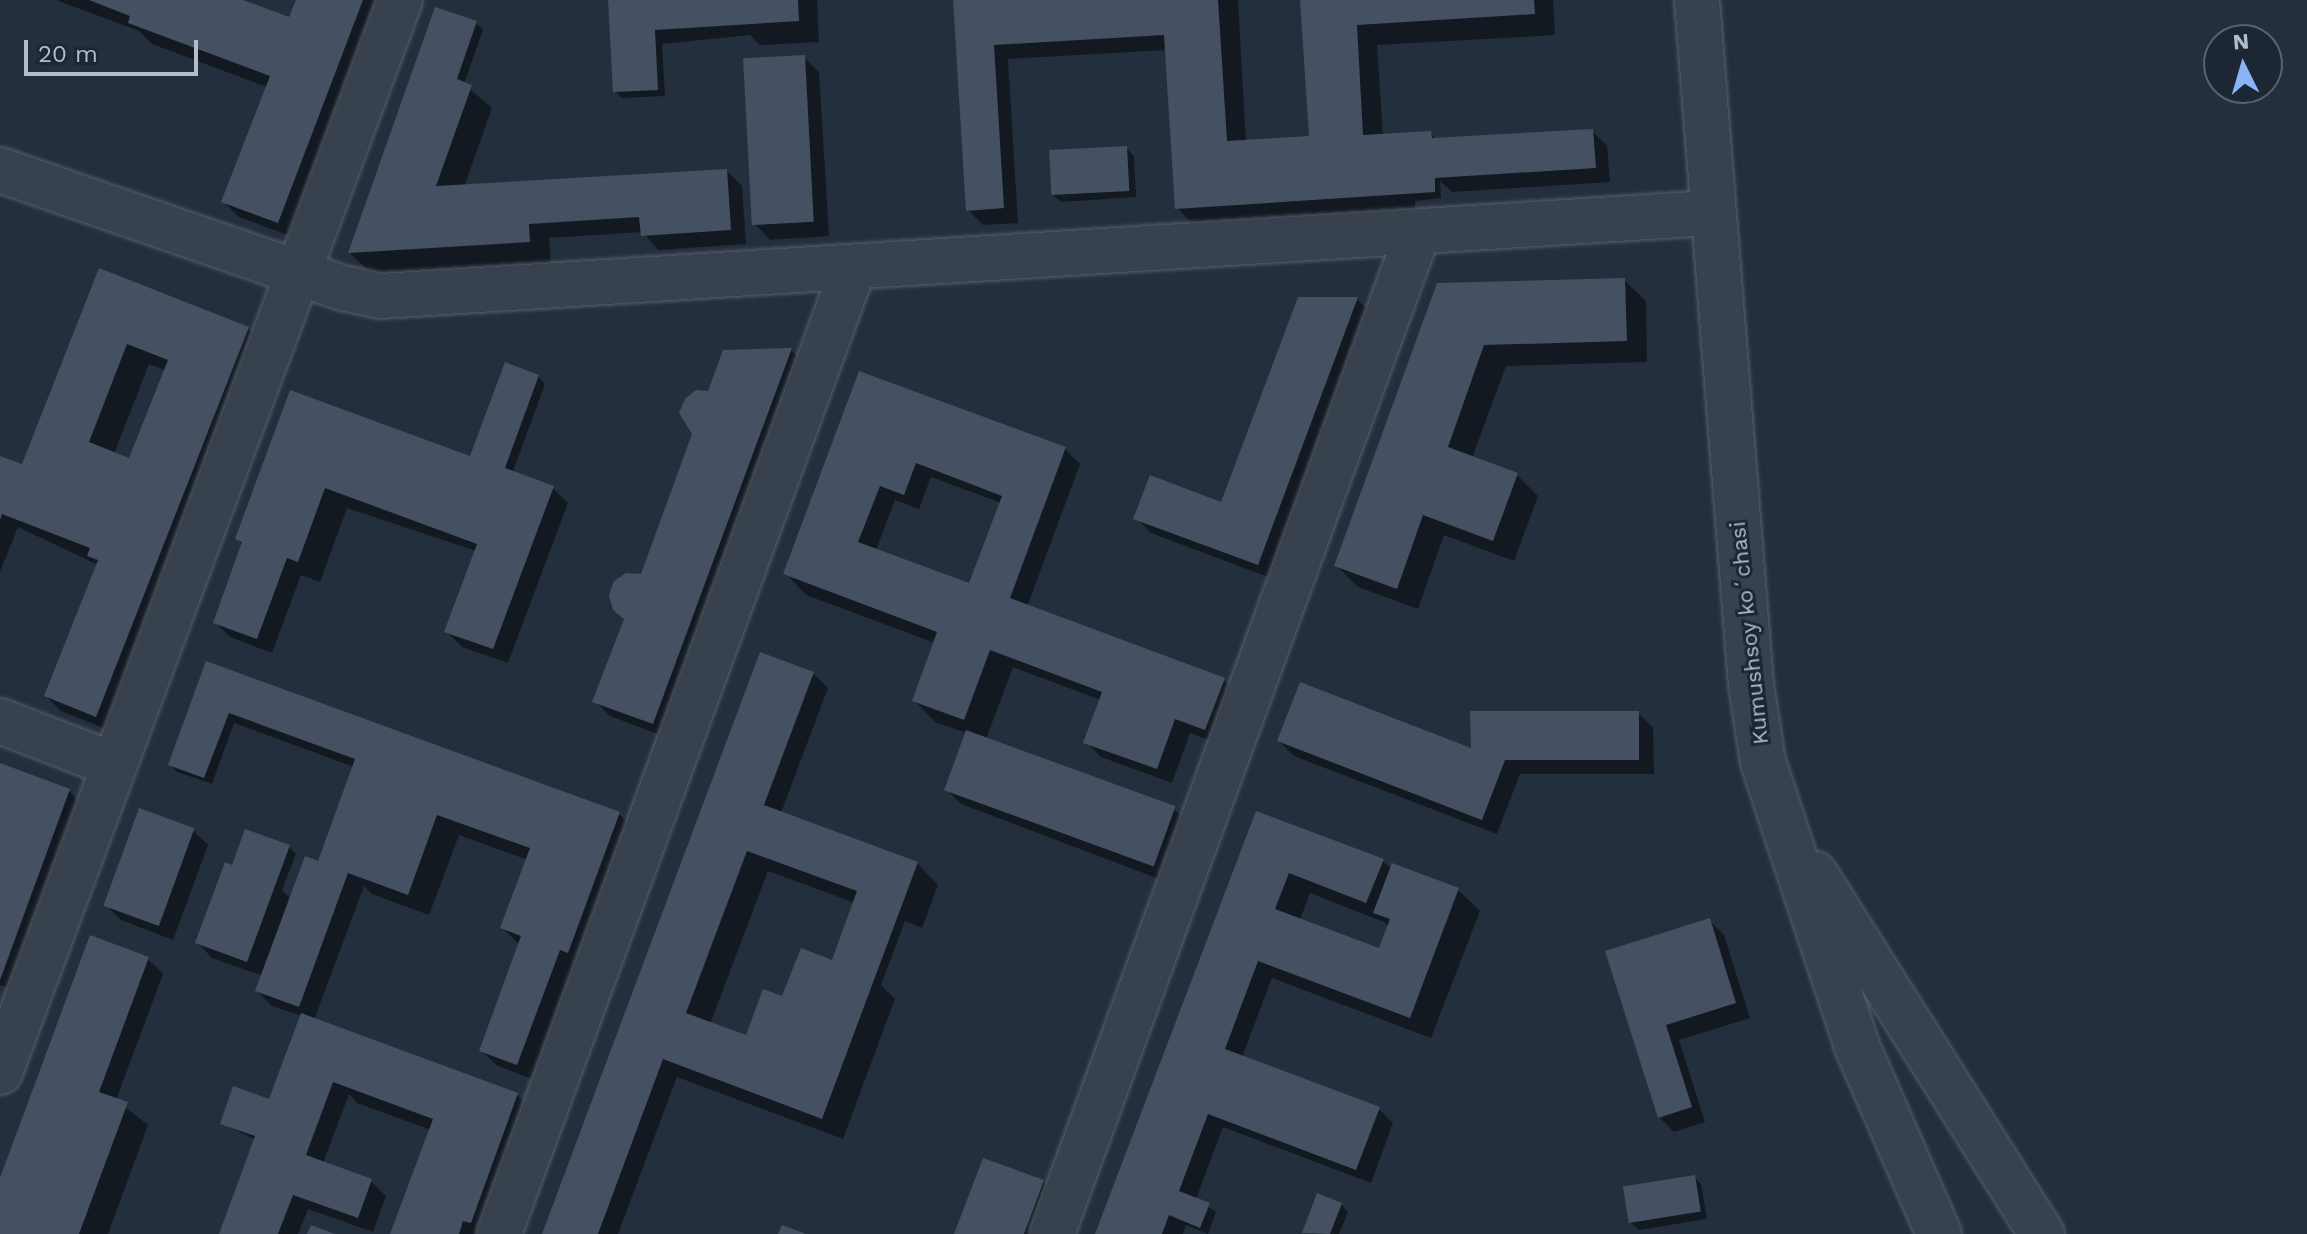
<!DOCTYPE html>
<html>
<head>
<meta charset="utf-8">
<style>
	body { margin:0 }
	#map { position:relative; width:2307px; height:1234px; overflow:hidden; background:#242f3e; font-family:"Work Sans",sans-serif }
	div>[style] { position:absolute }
	.shadow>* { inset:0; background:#0007 }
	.building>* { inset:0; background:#455162; transform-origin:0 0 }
	.roads { filter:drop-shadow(0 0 2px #565f6c) drop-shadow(0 0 2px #565f6c) }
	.minor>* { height:44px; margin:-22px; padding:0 22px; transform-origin:22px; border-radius:22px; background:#38414e }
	span { translate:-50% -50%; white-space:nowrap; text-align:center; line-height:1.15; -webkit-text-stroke:6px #1d2633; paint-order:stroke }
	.street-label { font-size:22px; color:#b4bcc9 }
	.north { position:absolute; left:2203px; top:24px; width:80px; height:80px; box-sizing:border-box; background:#1d2633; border:2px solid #59626f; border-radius:50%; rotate:355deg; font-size:22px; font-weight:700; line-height:32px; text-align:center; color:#b4bcc9 }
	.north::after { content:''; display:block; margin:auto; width:28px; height:36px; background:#8ab4f8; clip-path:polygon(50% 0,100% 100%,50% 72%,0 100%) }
	.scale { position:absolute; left:24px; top:40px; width:174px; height:36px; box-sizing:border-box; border:4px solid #b4bcc9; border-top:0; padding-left:10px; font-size:24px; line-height:28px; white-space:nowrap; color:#b4bcc9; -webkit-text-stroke:6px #1d2633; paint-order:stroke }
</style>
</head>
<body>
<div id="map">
	<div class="shadow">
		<div style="clip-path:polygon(56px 0,237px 0,290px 20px,298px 0,392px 0,293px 237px,239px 217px,224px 202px,267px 87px,152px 44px,139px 31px)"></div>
		<div style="clip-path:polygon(610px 0,817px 0,819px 42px,760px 45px,750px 35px,662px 44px,665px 96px,622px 98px,615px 91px)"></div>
		<div style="clip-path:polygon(955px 0,1238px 0,1246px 142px,1311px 138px,1302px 0,1553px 0,1555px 35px,1377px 45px,1383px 136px,1430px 133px,1437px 140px,1592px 131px,1607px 146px,1610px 182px,1452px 192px,1440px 181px,1441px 198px,1415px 201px,1416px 216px,1198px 229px,1177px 208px,1167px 50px,1008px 59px,1018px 223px,983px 225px,968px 210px)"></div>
		<div style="clip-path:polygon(476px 23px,483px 30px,464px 84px,492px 108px,464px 187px,727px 171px,742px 186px,746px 244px,658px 250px,643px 232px,549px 238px,551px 263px,371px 274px,350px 253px)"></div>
		<div style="clip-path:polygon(804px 57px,819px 72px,829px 236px,770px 240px,755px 224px)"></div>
		<div style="clip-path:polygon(1126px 148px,1134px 156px,1136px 197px,1061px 202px,1053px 195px)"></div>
		<div style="clip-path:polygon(evenodd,100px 271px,248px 328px,269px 350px,111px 731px,61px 711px,46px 696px,98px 565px,18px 527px,0 572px,0 458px,23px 467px,100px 271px,149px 364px,165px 370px,130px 461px,114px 454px,149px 364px)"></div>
		<div style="clip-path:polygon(1624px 280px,1646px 301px,1647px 362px,1506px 366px,1472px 458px,1516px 474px,1538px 496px,1514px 561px,1444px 535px,1418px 609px,1358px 587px,1337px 566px,1439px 284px)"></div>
		<div style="clip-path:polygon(1357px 299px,1372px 314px,1273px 579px,1151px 533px,1136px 518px,1222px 504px)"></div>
		<div style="clip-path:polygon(791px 350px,805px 364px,668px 738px,610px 716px,595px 701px,709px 393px)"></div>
		<div style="clip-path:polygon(evenodd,861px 373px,1065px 449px,1080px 464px,1027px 607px,1224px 680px,1239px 695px,1220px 744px,1190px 733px,1172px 783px,1101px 757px,1086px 742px,1101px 700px,1013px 667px,986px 739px,1174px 809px,1189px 824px,1167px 882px,961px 804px,946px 789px,967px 733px,935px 722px,914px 700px,935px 643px,806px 595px,785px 573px,861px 373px,931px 477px,1001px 503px,977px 588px,876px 550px,895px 500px,919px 509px,931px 477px)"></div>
		<div style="clip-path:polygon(538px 376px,545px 384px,512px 474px,553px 488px,568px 503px,508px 663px,462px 647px,447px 632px,476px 551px,347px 508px,320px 582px,301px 575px,272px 653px,230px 637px,215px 622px,243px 545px,238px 539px,292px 392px,471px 459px)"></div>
		<div style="clip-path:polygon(evenodd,813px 673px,828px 688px,781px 813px,917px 863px,938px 885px,922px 928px,905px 921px,881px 985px,895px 999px,843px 1139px,677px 1077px,618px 1234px,544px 1234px,813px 673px,768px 871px,855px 903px,833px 962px,783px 999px,747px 1038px,710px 1024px,768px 871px)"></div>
		<div style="clip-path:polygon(193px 700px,619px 814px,640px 835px,574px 967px,532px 1079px,496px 1065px,481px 1050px,520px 945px,502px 928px,528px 860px,459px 835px,429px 915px,372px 894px,364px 886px,314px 1020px,517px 1095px,538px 1116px,496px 1234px,392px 1234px,431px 1130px,357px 1103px,349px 1094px,323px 1163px,371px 1181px,386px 1196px,373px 1232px,308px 1209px,298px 1234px,221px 1234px,256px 1140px,222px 1123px,270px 1103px,302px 1016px,272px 1006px,257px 991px,263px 976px,212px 958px,198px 943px,233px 867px,289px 847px,296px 854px,282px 890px,291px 899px,319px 864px,354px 767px,234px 723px,212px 784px,177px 772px,170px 764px)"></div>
		<div style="clip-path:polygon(1638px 713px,1653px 728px,1654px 774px,1520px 774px,1497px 834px,1294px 756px,1279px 741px,1473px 750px)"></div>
		<div style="clip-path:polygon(0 766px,69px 791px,84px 806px,16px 991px,0 985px)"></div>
		<div style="clip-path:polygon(evenodd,1257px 813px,1382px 860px,1392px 870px,1458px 890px,1480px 911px,1431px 1038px,1272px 978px,1242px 1057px,1378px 1108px,1393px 1123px,1371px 1183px,1223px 1127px,1196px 1199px,1216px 1212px,1208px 1234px,1186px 1225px,1183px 1234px,1097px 1234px,1257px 813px,1310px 893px,1384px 922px,1389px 927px,1380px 951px,1300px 920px,1310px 893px)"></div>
		<div style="clip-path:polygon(193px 830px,208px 845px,173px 940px,121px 920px,106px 905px)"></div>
		<div style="clip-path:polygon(1709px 920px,1724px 935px,1750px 1018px,1679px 1040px,1705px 1122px,1674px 1132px,1659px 1117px,1607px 953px)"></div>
		<div style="clip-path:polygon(148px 959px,163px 974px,116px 1100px,148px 1125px,108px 1234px,0 1234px,0 1184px)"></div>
		<div style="clip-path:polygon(1694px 1177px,1701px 1184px,1707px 1219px,1639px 1230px,1631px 1223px)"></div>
		<div style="clip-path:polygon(1043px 1182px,1058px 1197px,1044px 1234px,956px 1234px)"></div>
		<div style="clip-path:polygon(1341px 1204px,1348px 1212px,1339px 1234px,1304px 1233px)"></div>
	</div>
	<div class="building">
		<div style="clip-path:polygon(89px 0,243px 0,289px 17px,296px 0,363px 0,278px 223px,221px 202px,270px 76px,128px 23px,130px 16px)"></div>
		<div style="clip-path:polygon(608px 0,798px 0,799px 21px,655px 30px,658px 90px,613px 92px)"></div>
		<div style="clip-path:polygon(953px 0,1218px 0,1227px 141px,1309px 136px,1300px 0,1534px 0,1535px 14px,1357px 25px,1363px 135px,1431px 131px,1432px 138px,1593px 129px,1596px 168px,1435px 178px,1435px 192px,1175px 209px,1164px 35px,994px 45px,1004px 208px,966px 211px)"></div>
		<div style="clip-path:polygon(435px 7px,477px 21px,457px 79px,472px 85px,436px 186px,727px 169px,731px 230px,641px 236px,639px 217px,529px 224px,530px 242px,348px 253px)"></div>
		<div style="left:805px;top:55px;width:167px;height:62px;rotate:87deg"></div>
		<div style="left:1127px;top:146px;width:45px;height:78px;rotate:87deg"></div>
		<div style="clip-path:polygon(evenodd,99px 268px,249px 327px,96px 717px,44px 696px,98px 560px,87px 556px,90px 548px,2px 514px,0 520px,0 456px,22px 464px,99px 268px,127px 344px,168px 360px,129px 458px,89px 442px,127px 344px)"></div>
		<div style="clip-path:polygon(1625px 278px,1627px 341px,1484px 345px,1448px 447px,1518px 473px,1493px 541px,1423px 515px,1397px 589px,1334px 566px,1437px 283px)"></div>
		<div style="clip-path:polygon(1298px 297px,1358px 297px,1258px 565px,1133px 519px,1150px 475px,1221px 502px)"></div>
		<div style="clip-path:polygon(792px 348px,653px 724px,592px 702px,624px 619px,613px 610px,609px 595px,614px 581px,626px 573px,641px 574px,692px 434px,679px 413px,685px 399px,696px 390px,708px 391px,723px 350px)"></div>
		<div style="clip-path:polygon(505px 362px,539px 375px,505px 468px,554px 486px,493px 649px,444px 632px,477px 544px,325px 488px,298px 562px,287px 558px,257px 639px,213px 623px,242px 542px,235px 539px,290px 390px,470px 456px)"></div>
		<div style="clip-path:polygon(evenodd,859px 371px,1066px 447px,1010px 598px,1225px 678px,1205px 730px,1175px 719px,1157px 769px,1083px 743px,1102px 692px,990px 650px,964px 720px,912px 701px,937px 632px,783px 574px,859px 371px,916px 463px,1002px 496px,969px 583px,858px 542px,880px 486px,904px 495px,916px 463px)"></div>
		<div style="clip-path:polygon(evenodd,760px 652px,814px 672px,764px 805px,918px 862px,822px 1119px,663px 1059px,598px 1234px,542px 1234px,760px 652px,747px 851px,857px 891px,832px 960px,801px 948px,782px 996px,763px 989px,746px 1035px,686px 1013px,747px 851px)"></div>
		<div style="clip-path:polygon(206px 661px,620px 812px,568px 953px,560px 950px,517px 1065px,479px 1051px,521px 936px,500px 928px,530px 848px,437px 815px,408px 895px,348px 873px,299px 1007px,255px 991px,305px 856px,318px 861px,355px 759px,229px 713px,204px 778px,168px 765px)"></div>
		<div style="clip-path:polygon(1300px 682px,1471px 748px,1470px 711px,1639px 711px,1639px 760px,1505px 760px,1482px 820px,1277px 741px)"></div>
		<div style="left:966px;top:730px;width:223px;height:64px;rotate:20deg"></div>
		<div style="clip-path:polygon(0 763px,70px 789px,0 980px)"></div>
		<div style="left:139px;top:808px;width:59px;height:104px;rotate:20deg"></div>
		<div style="clip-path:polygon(1256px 811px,1384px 859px,1366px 903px,1289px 873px,1275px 909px,1379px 948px,1390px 919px,1373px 913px,1392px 863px,1459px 888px,1410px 1018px,1258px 961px,1225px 1049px,1380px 1107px,1356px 1170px,1208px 1114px,1179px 1191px,1210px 1203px,1200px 1228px,1169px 1215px,1162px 1234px,1095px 1234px)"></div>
		<div style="clip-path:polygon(245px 829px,290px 845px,247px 962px,195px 943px,225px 862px,232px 865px)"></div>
		<div style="clip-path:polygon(1710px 918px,1736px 1003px,1666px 1025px,1692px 1107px,1658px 1118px,1605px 951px)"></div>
		<div style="clip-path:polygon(90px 935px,149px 957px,99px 1092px,128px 1102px,79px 1234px,0 1234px,0 1178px)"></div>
		<div style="clip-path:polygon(301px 1013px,518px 1093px,471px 1223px,463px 1221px,459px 1234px,390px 1234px,433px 1119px,333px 1082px,306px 1155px,372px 1179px,358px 1218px,293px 1195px,278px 1234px,219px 1234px,255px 1136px,220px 1124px,233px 1086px,269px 1099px)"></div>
		<div style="clip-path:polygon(983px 1158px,1044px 1180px,1024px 1234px,954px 1234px)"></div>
		<div style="left:1695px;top:1175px;width:37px;height:73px;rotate:81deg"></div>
		<div style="clip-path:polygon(1317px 1193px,1342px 1203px,1330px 1234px,1302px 1233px)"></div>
		<div style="clip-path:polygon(311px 1225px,335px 1234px,307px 1234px)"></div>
		<div style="clip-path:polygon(782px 1225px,806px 1234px,778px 1234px)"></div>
	</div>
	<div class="roads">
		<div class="minor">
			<div style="left:1697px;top:0;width:686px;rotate:85.49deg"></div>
			<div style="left:1751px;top:684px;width:79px;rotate:81.3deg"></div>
			<div style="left:1763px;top:762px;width:297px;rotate:71.7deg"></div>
			<div style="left:1856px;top:1044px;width:207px;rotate:66.4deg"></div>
			<div style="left:0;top:170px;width:363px;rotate:19deg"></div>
			<div style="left:343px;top:288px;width:39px;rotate:12deg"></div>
			<div style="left:381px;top:296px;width:1333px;rotate:-3.57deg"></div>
			<div style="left:0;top:721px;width:122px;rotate:21.1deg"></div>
			<div style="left:1815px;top:874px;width:426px;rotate:57.8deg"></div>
			<div style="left:0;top:1072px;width:1144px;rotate:-69.54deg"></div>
			<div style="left:499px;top:1234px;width:1028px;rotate:-69.85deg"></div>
			<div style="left:1052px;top:1234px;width:1067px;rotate:-69.93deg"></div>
		</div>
	</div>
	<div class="street-label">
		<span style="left:1749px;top:633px;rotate:-96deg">Kumushsoy koʻchasi</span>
	</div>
	<div class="north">N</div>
	<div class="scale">20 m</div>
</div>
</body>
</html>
